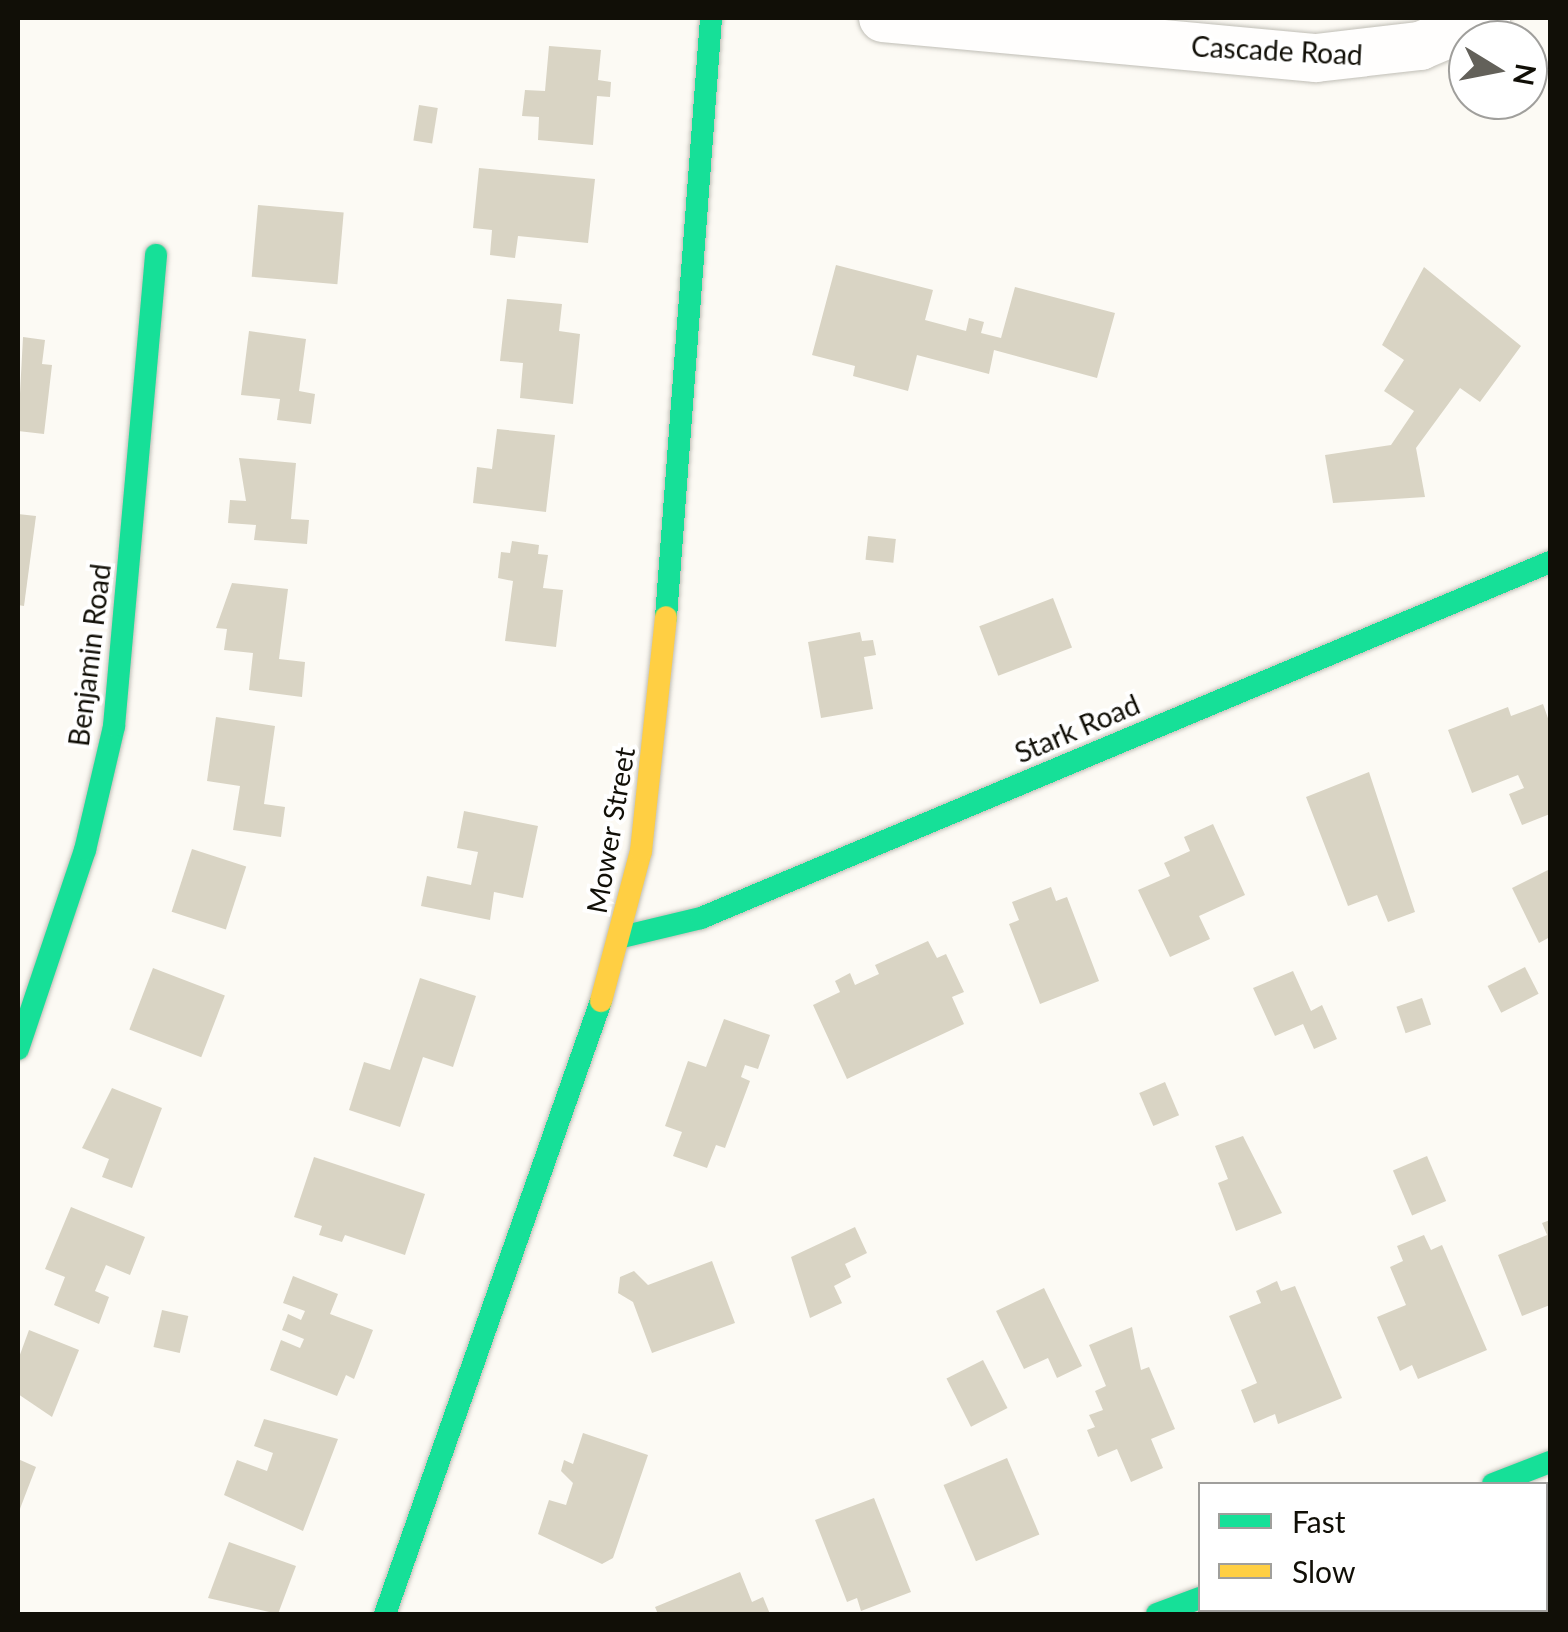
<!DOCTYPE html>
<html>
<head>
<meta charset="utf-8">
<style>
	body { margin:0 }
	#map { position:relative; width:1568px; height:1632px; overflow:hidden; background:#fcfaf4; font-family:Lato,sans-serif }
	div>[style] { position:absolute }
	.building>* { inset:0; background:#d9d4c4; transform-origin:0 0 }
	.roads { filter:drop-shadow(0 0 2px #c0beb6) drop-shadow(0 0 2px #c0beb6) }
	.street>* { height:48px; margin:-24px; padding:0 24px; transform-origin:24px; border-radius:24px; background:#fffefd }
	.fast>* { height:22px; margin:-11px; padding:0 11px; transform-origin:11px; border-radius:11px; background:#16e098 }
	.slow>* { height:22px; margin:-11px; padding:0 11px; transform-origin:11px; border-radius:11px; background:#ffcf43 }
	span { translate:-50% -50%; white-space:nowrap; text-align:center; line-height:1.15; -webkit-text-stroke:8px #fff; paint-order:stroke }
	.street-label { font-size:28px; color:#110f07 }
	.frame { position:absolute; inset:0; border:20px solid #110f07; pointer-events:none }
	.legend { position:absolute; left:1198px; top:1482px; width:350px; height:130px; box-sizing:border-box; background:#fff; border:2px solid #a09f9c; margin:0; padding:12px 18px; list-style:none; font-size:30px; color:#110f07 }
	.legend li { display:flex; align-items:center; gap:20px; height:50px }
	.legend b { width:50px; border:2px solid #a09f9c }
	.north { position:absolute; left:1448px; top:20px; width:100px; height:100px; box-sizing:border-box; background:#fff; border:2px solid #a09f9c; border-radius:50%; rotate:100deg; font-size:28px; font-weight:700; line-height:40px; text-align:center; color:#110f07 }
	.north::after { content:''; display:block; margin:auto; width:35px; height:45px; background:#63615a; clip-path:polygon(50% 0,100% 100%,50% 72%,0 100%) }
</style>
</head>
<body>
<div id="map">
	<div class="building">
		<div style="clip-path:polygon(549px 46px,601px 50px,598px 80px,611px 82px,610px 97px,597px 96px,593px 145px,538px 140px,539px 117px,522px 116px,525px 90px,545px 91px)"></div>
		<div style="left:419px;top:105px;width:19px;height:36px;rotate:9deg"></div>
		<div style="clip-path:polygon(479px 168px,595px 179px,588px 243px,518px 236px,515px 258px,490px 255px,492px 230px,473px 228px)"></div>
		<div style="left:258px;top:205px;width:86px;height:72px;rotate:5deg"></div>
		<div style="clip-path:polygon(836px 265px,933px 290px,925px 320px,966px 331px,969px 318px,984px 322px,981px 333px,1001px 338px,1015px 287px,1115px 313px,1097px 378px,994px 350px,989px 374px,917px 355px,908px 391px,853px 376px,855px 366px,812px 355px)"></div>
		<div style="clip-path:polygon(1424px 267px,1521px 346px,1480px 402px,1460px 388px,1416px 448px,1425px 497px,1333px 503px,1325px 455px,1391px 445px,1414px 411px,1384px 391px,1404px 360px,1382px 345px)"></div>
		<div style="clip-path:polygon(507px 299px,562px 304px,559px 331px,580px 334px,573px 404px,520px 398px,523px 363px,500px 361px)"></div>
		<div style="clip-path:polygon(249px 331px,306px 339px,299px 391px,315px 394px,311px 424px,277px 420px,280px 399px,241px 395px)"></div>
		<div style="clip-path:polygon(23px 337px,45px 340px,42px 364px,52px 365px,44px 434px,18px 431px)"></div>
		<div style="clip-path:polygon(497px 429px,555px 435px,546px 512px,473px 503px,477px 467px,492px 469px)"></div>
		<div style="clip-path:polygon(239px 458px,296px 463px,291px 519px,309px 520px,307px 544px,254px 540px,256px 525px,228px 523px,230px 500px,246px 501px)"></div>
		<div style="clip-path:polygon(18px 514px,36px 516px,24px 606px,18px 605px)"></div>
		<div style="left:868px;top:536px;width:28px;height:24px;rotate:6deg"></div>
		<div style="clip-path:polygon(512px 541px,539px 545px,538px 554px,548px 555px,543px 588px,563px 590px,556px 647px,505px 641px,513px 581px,498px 578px,501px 552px,510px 553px)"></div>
		<div style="clip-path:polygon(232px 583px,288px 589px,279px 659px,305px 662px,302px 697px,249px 690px,253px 653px,224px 650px,227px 629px,216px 628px)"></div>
		<div style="left:1053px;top:598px;width:53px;height:79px;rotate:69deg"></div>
		<div style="clip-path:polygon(860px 632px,862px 641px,873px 640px,876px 655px,864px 657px,873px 709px,821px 718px,808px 642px)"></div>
		<div style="clip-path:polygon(1543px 704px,1550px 724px,1550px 814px,1522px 825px,1509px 794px,1524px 788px,1518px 775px,1472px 793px,1448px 730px,1508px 707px,1511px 716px)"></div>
		<div style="clip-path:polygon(216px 717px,275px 726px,264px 804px,285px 807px,281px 837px,233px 830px,240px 786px,207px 781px)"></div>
		<div style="clip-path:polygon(1369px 772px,1415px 912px,1388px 922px,1377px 895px,1348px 906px,1306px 797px)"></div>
		<div style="clip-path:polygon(464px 811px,538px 826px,523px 898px,494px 892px,490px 920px,421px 906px,427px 876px,471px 885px,478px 852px,457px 848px)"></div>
		<div style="clip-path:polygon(1213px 824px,1245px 895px,1199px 916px,1210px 939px,1170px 957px,1138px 890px,1170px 876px,1164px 863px,1190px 851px,1184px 837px)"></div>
		<div style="left:192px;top:849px;width:57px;height:66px;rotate:18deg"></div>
		<div style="clip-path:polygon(1550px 869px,1550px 937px,1539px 943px,1512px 888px)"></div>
		<div style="clip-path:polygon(1051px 887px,1056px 901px,1067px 897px,1099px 981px,1040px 1004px,1009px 924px,1019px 920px,1012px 902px)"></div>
		<div style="clip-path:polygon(928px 941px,937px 958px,946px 954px,964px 992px,952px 997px,964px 1024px,847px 1079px,813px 1005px,840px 992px,835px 981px,850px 973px,855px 985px,879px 974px,875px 965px)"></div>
		<div style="left:1525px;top:967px;width:30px;height:42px;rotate:63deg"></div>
		<div style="left:153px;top:968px;width:77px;height:66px;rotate:21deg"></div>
		<div style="clip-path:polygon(1293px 971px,1311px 1011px,1322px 1005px,1337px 1039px,1314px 1049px,1303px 1024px,1275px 1036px,1253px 988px)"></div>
		<div style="clip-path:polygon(420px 978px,476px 996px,453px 1067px,423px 1057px,400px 1127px,349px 1110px,364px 1062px,390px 1070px)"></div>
		<div style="left:1422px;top:998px;width:28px;height:27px;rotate:71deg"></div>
		<div style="clip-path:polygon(724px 1019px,770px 1035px,758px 1069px,745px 1065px,741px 1077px,750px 1081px,725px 1148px,716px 1145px,707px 1168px,673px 1156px,682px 1132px,665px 1126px,688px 1061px,706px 1067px)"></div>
		<div style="left:1165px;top:1082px;width:36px;height:28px;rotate:67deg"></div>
		<div style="clip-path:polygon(112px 1088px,162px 1108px,132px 1188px,102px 1177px,109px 1159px,82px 1148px)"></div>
		<div style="clip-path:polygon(1243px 1136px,1282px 1213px,1236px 1231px,1218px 1183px,1228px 1179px,1215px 1146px)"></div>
		<div style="left:1427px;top:1156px;width:49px;height:37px;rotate:67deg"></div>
		<div style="clip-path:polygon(314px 1157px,425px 1194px,405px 1255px,345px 1235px,342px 1242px,319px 1235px,322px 1226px,294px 1217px)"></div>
		<div style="clip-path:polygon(71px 1207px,145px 1237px,130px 1275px,106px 1265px,95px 1291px,109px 1297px,99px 1324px,54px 1305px,65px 1277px,45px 1269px)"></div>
		<div style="clip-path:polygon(1550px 1220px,1550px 1305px,1522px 1316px,1498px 1255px,1547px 1235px,1542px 1223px)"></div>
		<div style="clip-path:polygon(855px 1227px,867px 1253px,845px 1264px,851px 1277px,834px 1286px,842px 1303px,810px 1318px,791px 1257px)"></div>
		<div style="clip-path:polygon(1424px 1235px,1431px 1250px,1442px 1245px,1487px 1350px,1418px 1379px,1412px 1365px,1400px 1371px,1377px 1317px,1406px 1305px,1390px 1267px,1403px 1261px,1397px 1246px)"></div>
		<div style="clip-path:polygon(712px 1261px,735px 1323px,652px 1353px,633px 1302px,618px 1293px,620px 1277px,634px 1271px,648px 1285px)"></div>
		<div style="clip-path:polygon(293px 1276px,338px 1294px,330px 1314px,373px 1330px,354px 1379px,346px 1375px,337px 1396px,270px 1370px,281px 1340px,300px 1348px,304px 1339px,282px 1330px,288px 1314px,301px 1320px,305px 1311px,283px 1303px)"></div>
		<div style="clip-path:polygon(1277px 1281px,1281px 1291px,1295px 1286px,1342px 1398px,1278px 1424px,1275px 1414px,1254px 1423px,1241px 1390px,1257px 1383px,1229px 1316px,1261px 1303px,1256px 1291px)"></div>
		<div style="clip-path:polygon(1044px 1288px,1082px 1366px,1057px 1378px,1048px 1358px,1024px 1369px,996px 1311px)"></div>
		<div style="left:162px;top:1310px;width:27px;height:38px;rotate:13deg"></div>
		<div style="clip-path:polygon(1132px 1327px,1141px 1370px,1149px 1367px,1175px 1429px,1151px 1439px,1163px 1468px,1131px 1482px,1117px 1449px,1098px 1457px,1087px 1430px,1095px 1427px,1089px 1415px,1103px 1410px,1095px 1391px,1106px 1386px,1089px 1345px)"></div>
		<div style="clip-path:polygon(29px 1330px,79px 1350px,52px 1417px,18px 1394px,18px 1360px)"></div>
		<div style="left:983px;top:1360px;width:54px;height:41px;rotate:63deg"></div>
		<div style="clip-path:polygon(264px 1419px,338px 1439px,303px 1531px,224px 1495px,237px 1460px,267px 1471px,273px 1453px,254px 1446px)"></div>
		<div style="clip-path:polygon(583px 1433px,648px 1455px,613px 1558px,602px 1564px,538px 1534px,549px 1500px,566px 1505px,573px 1483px,561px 1471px,564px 1460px,573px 1464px)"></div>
		<div style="left:1007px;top:1458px;width:83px;height:69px;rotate:67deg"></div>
		<div style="clip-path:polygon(18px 1459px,36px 1467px,18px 1514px)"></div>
		<div style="clip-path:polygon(874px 1498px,911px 1592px,861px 1611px,857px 1598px,847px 1602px,815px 1520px)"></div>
		<div style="clip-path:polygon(229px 1542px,296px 1566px,278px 1614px,208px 1598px)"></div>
		<div style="clip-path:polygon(740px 1572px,752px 1602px,763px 1597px,770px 1614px,658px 1614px,655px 1607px)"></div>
	</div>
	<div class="roads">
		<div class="street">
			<div style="left:883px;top:18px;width:435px;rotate:5.3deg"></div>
			<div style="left:1316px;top:58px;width:105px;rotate:-6.6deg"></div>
			<div style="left:1420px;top:46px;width:72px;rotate:-23deg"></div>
		</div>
		<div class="fast">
			<div style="left:666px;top:617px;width:601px;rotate:-85.7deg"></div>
			<div style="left:622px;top:937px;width:81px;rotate:-13.5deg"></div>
			<div style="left:701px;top:918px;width:921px;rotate:-22.75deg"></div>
			<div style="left:18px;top:1049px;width:210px;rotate:-71.4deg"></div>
			<div style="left:85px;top:850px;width:127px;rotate:-76.8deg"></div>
			<div style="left:114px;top:726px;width:473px;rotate:-84.9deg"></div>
			<div style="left:1493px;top:1484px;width:61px;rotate:-21.1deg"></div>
			<div style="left:385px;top:1614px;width:650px;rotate:-70.59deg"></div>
			<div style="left:1157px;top:1614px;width:46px;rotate:-20.4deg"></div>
		</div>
		<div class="slow">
			<div style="left:601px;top:1001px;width:155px;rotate:-75.1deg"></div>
			<div style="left:641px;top:851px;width:235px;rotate:-83.9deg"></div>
		</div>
	</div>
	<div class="street-label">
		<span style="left:1277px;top:50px;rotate:3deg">Cascade Road</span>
		<span style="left:89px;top:655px;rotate:-83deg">Benjamin Road</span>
		<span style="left:1077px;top:728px;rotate:-23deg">Stark Road</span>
		<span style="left:610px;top:830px;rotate:-80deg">Mower Street</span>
	</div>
	<div class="frame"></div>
	<ul class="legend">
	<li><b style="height:12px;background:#16e098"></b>Fast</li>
	<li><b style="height:12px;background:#ffcf43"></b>Slow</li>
	</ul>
	<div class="north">N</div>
</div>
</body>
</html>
